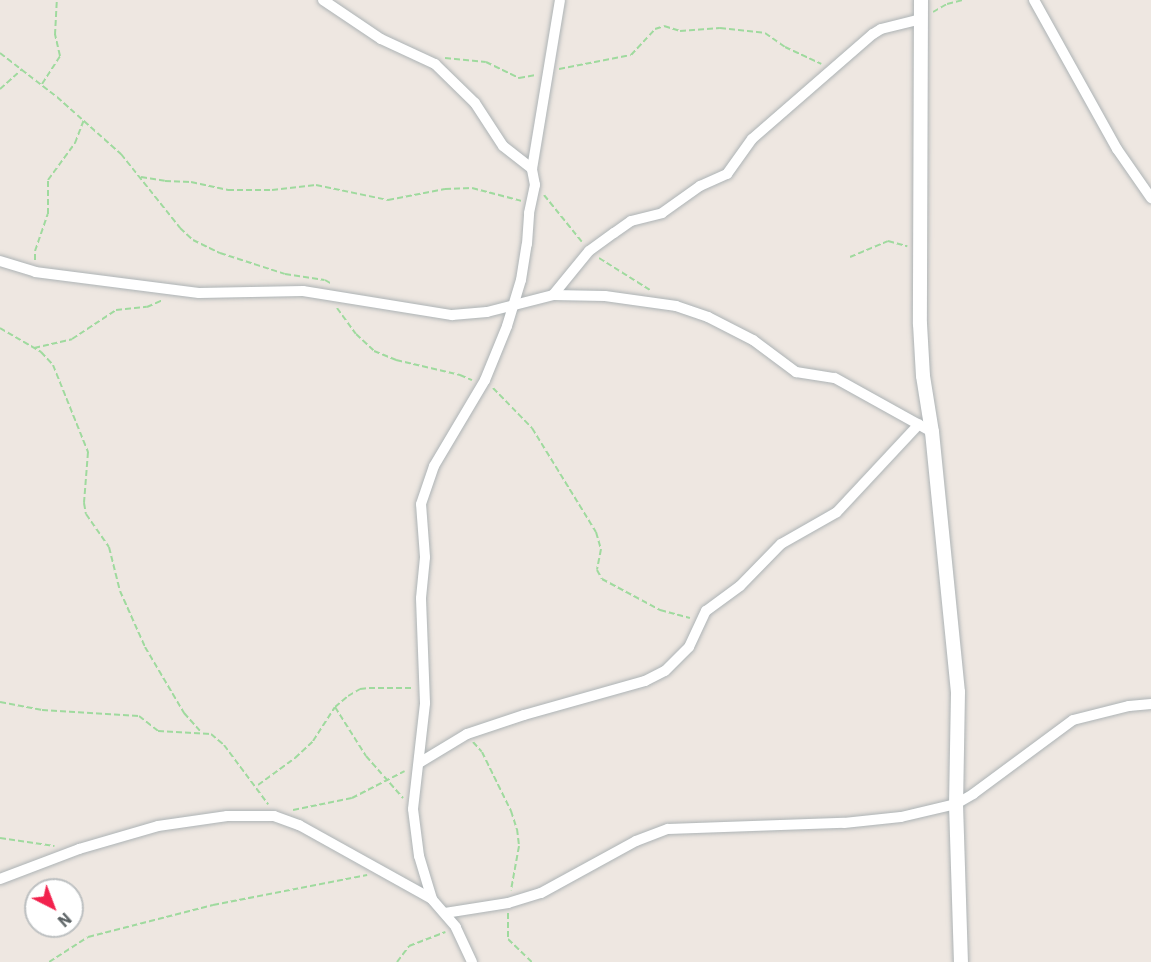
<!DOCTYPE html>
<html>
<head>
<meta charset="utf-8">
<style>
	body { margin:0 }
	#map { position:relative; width:1151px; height:962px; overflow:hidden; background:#eee7e1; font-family:"IBM Plex Sans",sans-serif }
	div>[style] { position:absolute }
	.path>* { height:2px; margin-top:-1px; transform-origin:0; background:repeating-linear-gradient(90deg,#9fda9e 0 6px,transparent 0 9px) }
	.roads { filter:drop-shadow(0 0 2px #adb3b5) drop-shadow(0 0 2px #adb3b5) }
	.minor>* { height:10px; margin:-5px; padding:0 5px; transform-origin:5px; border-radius:5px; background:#fff }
	.tertiary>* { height:14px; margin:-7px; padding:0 7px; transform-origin:7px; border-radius:7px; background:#fff }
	span { translate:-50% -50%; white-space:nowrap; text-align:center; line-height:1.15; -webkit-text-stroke:5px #fff; paint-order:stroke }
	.north { position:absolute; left:24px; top:878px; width:60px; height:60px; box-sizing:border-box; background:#fff; border:2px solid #bdc0c1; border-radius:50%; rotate:138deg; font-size:16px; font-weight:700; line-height:24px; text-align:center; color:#5a6163 }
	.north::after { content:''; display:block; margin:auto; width:21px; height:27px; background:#f2224d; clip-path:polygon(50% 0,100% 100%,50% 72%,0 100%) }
</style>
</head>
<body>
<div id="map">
	<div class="path">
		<div style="left:933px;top:12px;width:16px;rotate:-30deg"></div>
		<div style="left:947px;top:4px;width:16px;rotate:-14deg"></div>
		<div style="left:0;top:53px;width:72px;rotate:37.7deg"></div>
		<div style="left:57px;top:97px;width:86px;rotate:41.7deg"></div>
		<div style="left:121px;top:154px;width:95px;rotate:51.4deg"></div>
		<div style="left:180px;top:228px;width:18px;rotate:43deg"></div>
		<div style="left:193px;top:240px;width:30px;rotate:26deg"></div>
		<div style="left:220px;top:253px;width:68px;rotate:17.9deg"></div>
		<div style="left:285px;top:274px;width:40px;rotate:8.5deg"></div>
		<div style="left:325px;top:280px;width:8px;rotate:30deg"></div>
		<div style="left:445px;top:58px;width:41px;rotate:5.6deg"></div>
		<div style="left:486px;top:62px;width:37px;rotate:26deg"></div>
		<div style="left:519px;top:78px;width:17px;rotate:-10deg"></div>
		<div style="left:559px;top:69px;width:73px;rotate:-11deg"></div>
		<div style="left:631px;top:55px;width:35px;rotate:-47deg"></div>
		<div style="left:655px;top:29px;width:9px;rotate:-18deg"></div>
		<div style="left:664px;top:26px;width:17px;rotate:17deg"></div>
		<div style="left:680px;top:31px;width:40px;rotate:-4.3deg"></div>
		<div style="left:720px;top:28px;width:45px;rotate:6.3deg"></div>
		<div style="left:765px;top:33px;width:24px;rotate:35deg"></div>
		<div style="left:785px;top:47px;width:40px;rotate:25deg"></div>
		<div style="left:42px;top:84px;width:33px;rotate:-57deg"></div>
		<div style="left:60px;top:56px;width:22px;rotate:-103deg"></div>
		<div style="left:55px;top:35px;width:35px;rotate:-87deg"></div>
		<div style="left:0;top:89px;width:30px;rotate:-42deg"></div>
		<div style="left:141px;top:177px;width:24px;rotate:9deg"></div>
		<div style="left:165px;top:181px;width:26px;rotate:2deg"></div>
		<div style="left:191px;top:182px;width:38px;rotate:12deg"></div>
		<div style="left:228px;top:190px;width:44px"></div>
		<div style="left:272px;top:190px;width:44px;rotate:-6.5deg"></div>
		<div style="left:316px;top:185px;width:74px;rotate:11.8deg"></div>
		<div style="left:388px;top:200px;width:58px;rotate:-10.9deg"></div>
		<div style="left:445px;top:189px;width:27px;rotate:-2deg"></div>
		<div style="left:472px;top:188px;width:52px;rotate:14.6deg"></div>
		<div style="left:544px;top:195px;width:60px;rotate:51deg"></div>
		<div style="left:850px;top:257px;width:41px;rotate:-22.8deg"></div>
		<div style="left:888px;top:241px;width:20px;rotate:15deg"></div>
		<div style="left:599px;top:258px;width:60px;rotate:32.1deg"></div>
		<div style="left:35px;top:260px;width:9px;rotate:-90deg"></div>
		<div style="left:35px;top:251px;width:39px;rotate:-71deg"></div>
		<div style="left:48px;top:214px;width:34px;rotate:-90deg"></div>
		<div style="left:48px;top:180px;width:46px;rotate:-53.9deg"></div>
		<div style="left:75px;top:143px;width:25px;rotate:-69deg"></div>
		<div style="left:337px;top:308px;width:32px;rotate:54deg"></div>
		<div style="left:356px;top:334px;width:25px;rotate:43deg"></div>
		<div style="left:374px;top:351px;width:24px;rotate:22deg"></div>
		<div style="left:396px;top:360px;width:66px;rotate:13.2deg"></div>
		<div style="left:460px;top:375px;width:13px;rotate:23deg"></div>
		<div style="left:0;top:328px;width:48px;rotate:30.3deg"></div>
		<div style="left:41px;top:352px;width:18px;rotate:47deg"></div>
		<div style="left:53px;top:365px;width:94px;rotate:68.1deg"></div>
		<div style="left:88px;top:452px;width:51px;rotate:94.5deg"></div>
		<div style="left:84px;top:503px;width:11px;rotate:80deg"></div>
		<div style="left:86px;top:514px;width:40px;rotate:55.1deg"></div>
		<div style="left:109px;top:547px;width:45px;rotate:76deg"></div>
		<div style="left:120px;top:591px;width:61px;rotate:65.9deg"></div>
		<div style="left:145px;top:647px;width:77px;rotate:59.4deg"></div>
		<div style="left:184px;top:713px;width:25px;rotate:48deg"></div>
		<div style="left:34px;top:348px;width:39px;rotate:-13deg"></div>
		<div style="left:72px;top:339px;width:53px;rotate:-33.4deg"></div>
		<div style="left:116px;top:310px;width:31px;rotate:-6deg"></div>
		<div style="left:147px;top:307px;width:17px;rotate:-24deg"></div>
		<div style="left:493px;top:388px;width:56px;rotate:45.7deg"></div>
		<div style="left:532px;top:428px;width:122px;rotate:58.4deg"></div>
		<div style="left:596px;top:532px;width:18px;rotate:74deg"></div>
		<div style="left:601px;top:549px;width:21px;rotate:101deg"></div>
		<div style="left:597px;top:570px;width:10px;rotate:61deg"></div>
		<div style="left:602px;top:579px;width:66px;rotate:28.1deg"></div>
		<div style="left:660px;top:610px;width:31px;rotate:15deg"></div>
		<div style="left:0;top:702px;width:43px;rotate:10.8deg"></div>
		<div style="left:42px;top:710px;width:97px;rotate:3.5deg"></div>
		<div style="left:139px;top:716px;width:24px;rotate:38deg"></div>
		<div style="left:158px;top:731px;width:53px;rotate:3.2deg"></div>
		<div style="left:211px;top:734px;width:17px;rotate:40deg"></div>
		<div style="left:224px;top:745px;width:74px;rotate:53.3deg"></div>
		<div style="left:335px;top:707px;width:58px;rotate:57.7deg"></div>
		<div style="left:366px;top:756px;width:56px;rotate:48.6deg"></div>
		<div style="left:473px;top:742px;width:13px;rotate:48deg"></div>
		<div style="left:482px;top:752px;width:66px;rotate:63.8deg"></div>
		<div style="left:511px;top:811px;width:19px;rotate:72deg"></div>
		<div style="left:517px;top:829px;width:17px;rotate:83deg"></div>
		<div style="left:519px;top:846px;width:45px;rotate:100.3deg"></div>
		<div style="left:258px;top:785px;width:46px;rotate:-36.1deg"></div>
		<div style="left:295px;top:758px;width:25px;rotate:-43deg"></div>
		<div style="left:313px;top:741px;width:40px;rotate:-57.1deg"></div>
		<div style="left:335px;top:707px;width:17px;rotate:-40deg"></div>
		<div style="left:348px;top:696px;width:14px;rotate:-30deg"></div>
		<div style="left:360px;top:689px;width:9px;rotate:-6deg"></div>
		<div style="left:369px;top:688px;width:44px"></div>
		<div style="left:293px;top:810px;width:60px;rotate:-11.5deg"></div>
		<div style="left:352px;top:798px;width:59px;rotate:-27deg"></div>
		<div style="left:0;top:838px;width:55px;rotate:8.4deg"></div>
		<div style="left:508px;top:913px;width:26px;rotate:90deg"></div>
		<div style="left:508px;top:939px;width:33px;rotate:44deg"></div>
		<div style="left:49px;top:962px;width:46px;rotate:-32.7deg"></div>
		<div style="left:88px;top:937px;width:129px;rotate:-14.4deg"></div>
		<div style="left:213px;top:905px;width:157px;rotate:-11deg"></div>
		<div style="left:397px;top:962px;width:20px;rotate:-53deg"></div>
		<div style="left:409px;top:946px;width:39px;rotate:-21deg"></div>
	</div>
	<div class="roads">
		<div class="minor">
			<div style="left:323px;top:0;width:70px;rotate:33.9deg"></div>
			<div style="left:381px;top:39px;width:60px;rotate:24.8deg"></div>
			<div style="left:435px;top:64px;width:56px;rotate:44.3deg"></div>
			<div style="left:475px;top:103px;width:51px;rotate:56.9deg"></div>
			<div style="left:503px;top:146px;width:37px;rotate:38deg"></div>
			<div style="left:1034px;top:0;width:171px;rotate:60.9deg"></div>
			<div style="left:1117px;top:149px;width:60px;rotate:55.2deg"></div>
			<div style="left:0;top:261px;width:37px;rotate:17deg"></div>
			<div style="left:35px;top:272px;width:165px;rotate:7.3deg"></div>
			<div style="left:199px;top:293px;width:104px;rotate:-1.1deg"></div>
			<div style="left:303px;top:291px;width:151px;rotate:9.2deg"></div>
			<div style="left:452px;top:315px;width:35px;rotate:-5deg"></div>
			<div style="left:487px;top:312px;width:68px;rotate:-14.4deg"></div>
			<div style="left:553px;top:295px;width:52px;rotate:1.1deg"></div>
			<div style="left:605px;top:296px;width:72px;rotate:8deg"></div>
			<div style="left:676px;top:306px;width:34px;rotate:19deg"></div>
			<div style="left:708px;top:317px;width:51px;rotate:27.1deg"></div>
			<div style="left:753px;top:340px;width:54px;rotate:36.7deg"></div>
			<div style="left:796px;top:372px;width:39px;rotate:9deg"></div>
			<div style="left:835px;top:378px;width:111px;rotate:29.1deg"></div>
			<div style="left:553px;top:295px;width:57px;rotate:-50.7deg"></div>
			<div style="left:589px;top:251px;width:31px;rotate:-36deg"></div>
			<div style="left:614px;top:233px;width:21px;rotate:-35deg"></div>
			<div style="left:631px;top:221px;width:32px;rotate:-14deg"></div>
			<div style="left:662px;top:213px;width:47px;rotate:-35.4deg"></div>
			<div style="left:700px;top:186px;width:30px;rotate:-24deg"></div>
			<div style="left:727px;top:174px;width:43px;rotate:-54.5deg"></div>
			<div style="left:752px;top:139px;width:160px;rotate:-41deg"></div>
			<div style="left:873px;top:34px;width:9px;rotate:-32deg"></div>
			<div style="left:881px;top:29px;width:41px;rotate:-14deg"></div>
			<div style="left:419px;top:763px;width:56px;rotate:-31.1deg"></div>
			<div style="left:467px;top:734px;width:60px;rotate:-18.4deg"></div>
			<div style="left:524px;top:715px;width:126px;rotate:-15.7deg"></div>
			<div style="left:645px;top:681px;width:22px;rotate:-27deg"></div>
			<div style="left:665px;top:671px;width:34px;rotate:-45deg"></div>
			<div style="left:689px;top:647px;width:40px;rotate:-65deg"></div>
			<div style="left:706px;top:611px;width:42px;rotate:-36.3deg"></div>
			<div style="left:740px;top:586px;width:59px;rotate:-45.7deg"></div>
			<div style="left:781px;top:544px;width:64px;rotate:-29.7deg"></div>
			<div style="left:837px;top:512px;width:120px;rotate:-47deg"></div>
			<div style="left:0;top:879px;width:85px;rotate:-20.8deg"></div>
			<div style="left:79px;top:849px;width:82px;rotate:-16.2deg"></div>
			<div style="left:158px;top:826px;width:70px;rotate:-8.2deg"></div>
			<div style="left:227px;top:816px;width:47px"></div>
			<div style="left:274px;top:816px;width:27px;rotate:20deg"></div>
			<div style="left:299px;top:825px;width:152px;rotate:29.1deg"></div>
			<div style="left:445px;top:913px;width:64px;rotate:-9deg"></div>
			<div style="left:508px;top:903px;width:34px;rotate:-17deg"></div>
			<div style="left:541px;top:893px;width:108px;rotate:-28.7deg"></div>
			<div style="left:636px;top:841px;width:34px;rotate:-21deg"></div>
			<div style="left:668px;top:829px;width:176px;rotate:-2deg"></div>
			<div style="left:844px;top:823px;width:57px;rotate:-6deg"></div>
			<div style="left:901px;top:817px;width:57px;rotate:-13.3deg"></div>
			<div style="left:956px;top:804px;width:20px;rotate:-30deg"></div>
			<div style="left:973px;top:794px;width:124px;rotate:-36.5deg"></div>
			<div style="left:1073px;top:720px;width:58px;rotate:-14deg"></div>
			<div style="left:1129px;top:706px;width:22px;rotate:-5deg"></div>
			<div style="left:472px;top:962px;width:38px;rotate:-115deg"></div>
			<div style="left:456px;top:927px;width:37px;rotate:-131deg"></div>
			<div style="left:432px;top:899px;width:45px;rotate:-106.8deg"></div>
			<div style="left:419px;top:856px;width:47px;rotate:-97.3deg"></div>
			<div style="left:413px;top:809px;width:107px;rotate:-83.5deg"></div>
			<div style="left:425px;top:703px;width:105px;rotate:-92.2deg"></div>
			<div style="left:421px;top:598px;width:41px;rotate:-84.4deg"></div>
			<div style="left:425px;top:557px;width:53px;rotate:-94.3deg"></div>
			<div style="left:421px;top:504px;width:40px;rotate:-71.1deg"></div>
			<div style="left:434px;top:466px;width:100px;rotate:-59.3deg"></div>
			<div style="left:485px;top:380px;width:58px;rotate:-67.8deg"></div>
			<div style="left:507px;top:326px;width:48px;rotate:-73.1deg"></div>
			<div style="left:521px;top:280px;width:36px;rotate:-81deg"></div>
			<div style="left:527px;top:244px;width:31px;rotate:-86deg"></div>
			<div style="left:529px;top:213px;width:29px;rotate:-78deg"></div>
			<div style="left:535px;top:185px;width:16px;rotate:-101deg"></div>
			<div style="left:532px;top:169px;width:171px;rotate:-80.6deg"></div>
		</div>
		<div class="tertiary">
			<div style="left:921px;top:0;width:324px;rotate:90.2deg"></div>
			<div style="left:920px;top:324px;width:52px;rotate:86.7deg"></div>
			<div style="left:923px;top:376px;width:57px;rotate:80.9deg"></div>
			<div style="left:932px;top:432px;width:261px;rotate:84.3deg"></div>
			<div style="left:958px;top:692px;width:112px;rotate:91deg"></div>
			<div style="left:956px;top:804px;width:158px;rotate:88.2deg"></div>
		</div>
	</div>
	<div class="north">N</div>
</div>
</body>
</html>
